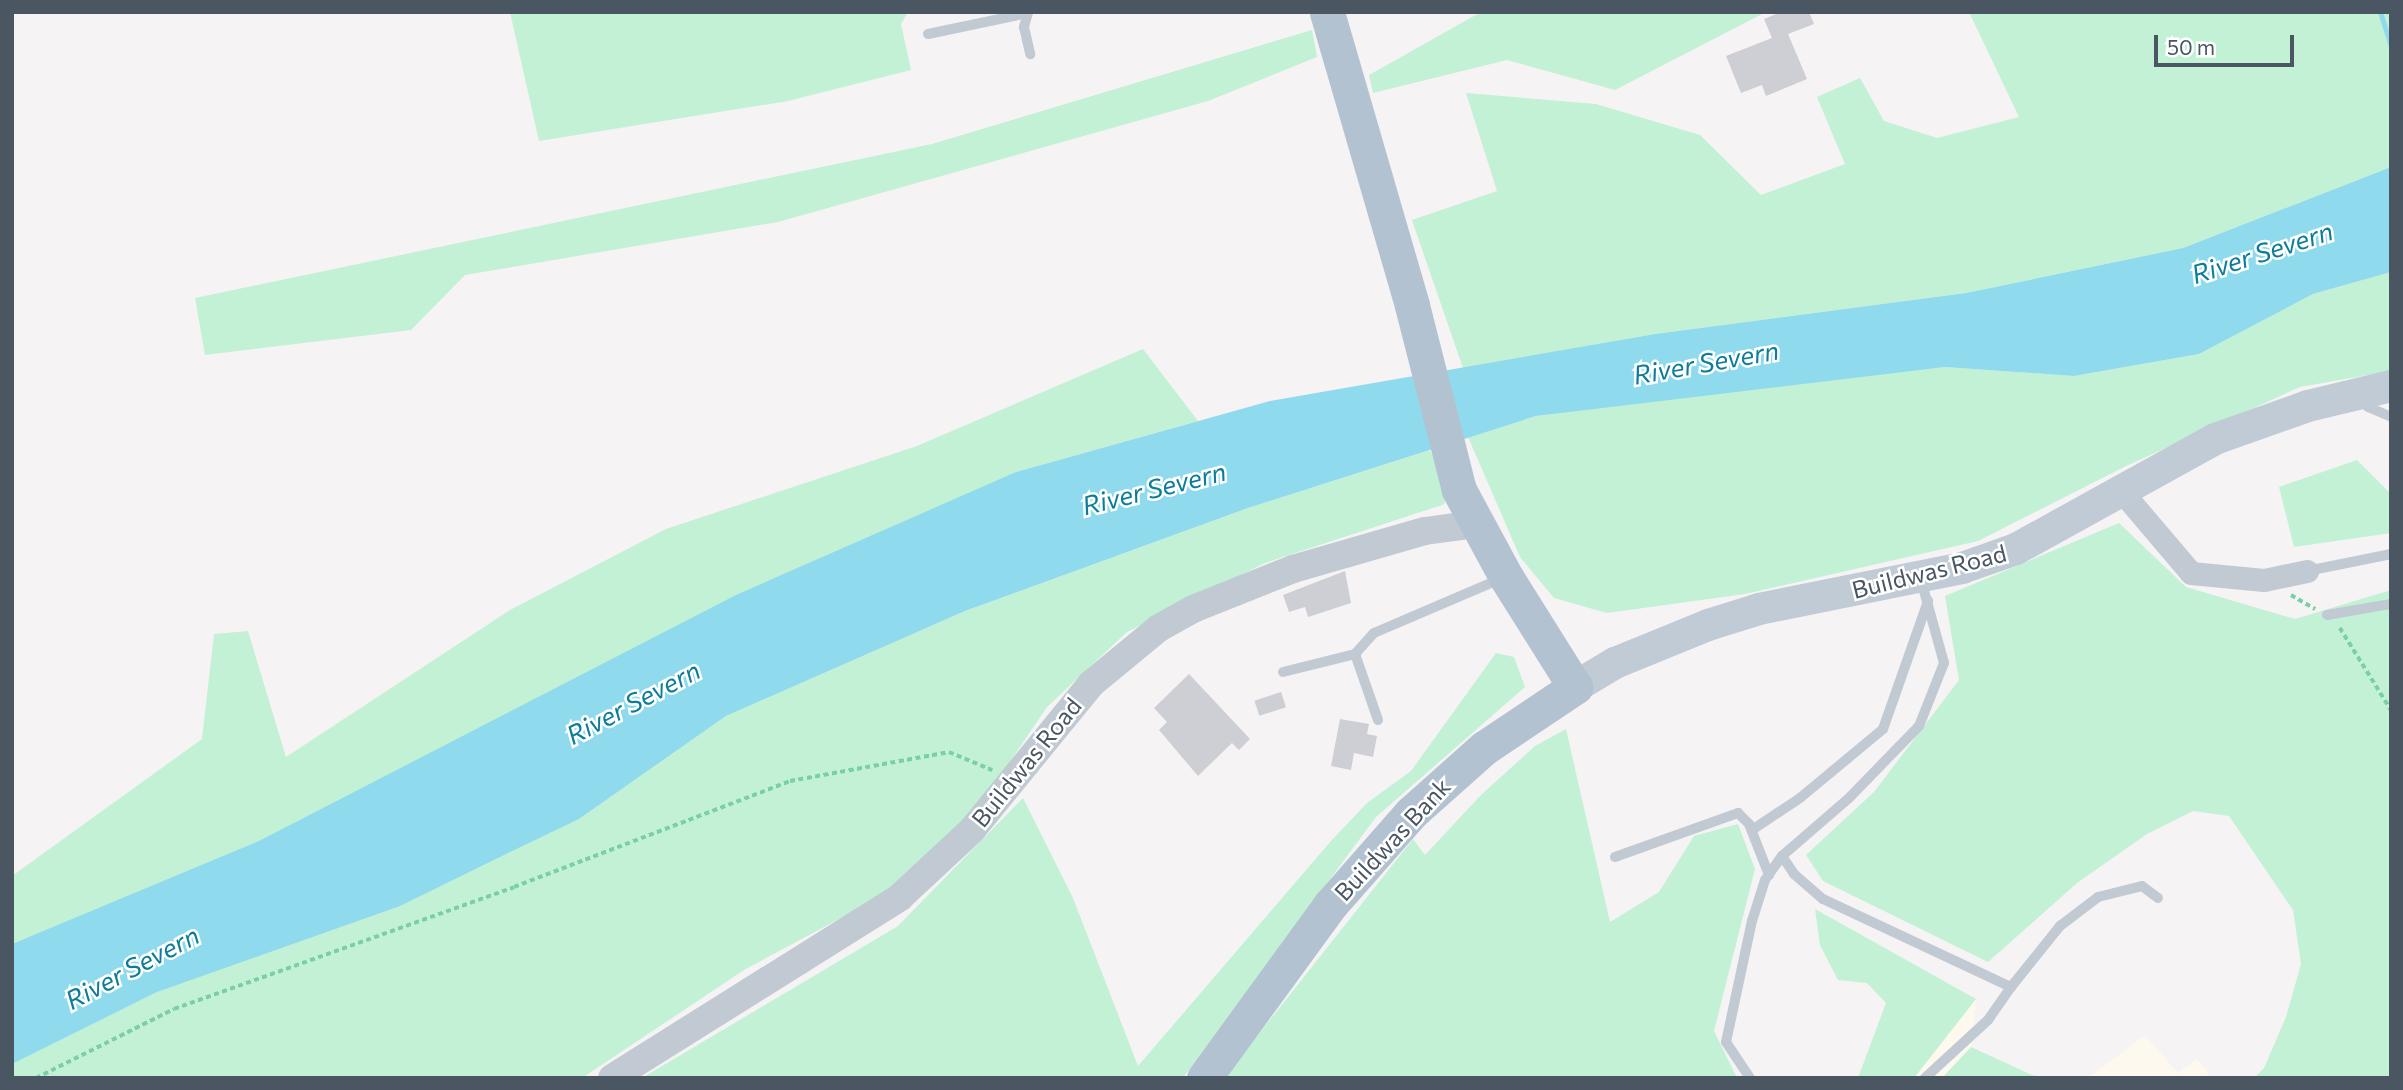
<!DOCTYPE html>
<html>
<head>
<meta charset="utf-8">
<style>
	body { margin:0 }
	#map { position:relative; width:2403px; height:1090px; overflow:hidden; background:#f5f3f3; font-family:Commissioner,sans-serif }
	div>[style] { position:absolute }
	.commercial>* { inset:0; background:#fdf9ef }
	.green>* { inset:0; background:#c3f1d5 }
	.water>* { inset:0; background:#90daee }
	.stream>* { height:5px; margin:-2.5px; padding:0 2.5px; transform-origin:2.5px; border-radius:2.5px; background:#90daee }
	.building>* { inset:0; background:#cdcfd5; transform-origin:0 0 }
	.path>* { height:3.5px; margin-top:-1.75px; transform-origin:0; background:repeating-linear-gradient(90deg,#7ad0a6 0 5px,transparent 0 8.5px) }
	.service>* { height:10px; margin:-5px; padding:0 5px; transform-origin:5px; border-radius:5px; background:#c1cad2 }
	.minor>* { height:23px; margin:-11.5px; padding:0 11.5px; transform-origin:11.5px; border-radius:11.5px; background:#c1cad2 }
	.tertiary>* { height:28px; margin:-14px; padding:0 14px; transform-origin:14px; border-radius:14px; background:#c1cad2 }
	.secondary>* { height:32px; margin:-16px; padding:0 16px; transform-origin:16px; border-radius:16px; background:#c1cbd6 }
	.primary>* { height:35px; margin:-17.5px; padding:0 17.5px; transform-origin:17.5px; border-radius:17.5px; background:#b3c2d1 }
	span { translate:-50% -50%; white-space:nowrap; text-align:center; line-height:1.15; -webkit-text-stroke:5px #fff; paint-order:stroke }
	.street-label { font-size:24px; color:#4a5661 }
	.water-label { font-size:26px; color:#0c7c9b; font-style:italic }
	.frame { position:absolute; inset:0; border:14px solid #4a5661; pointer-events:none }
	.scale { position:absolute; left:2154px; top:35px; width:140px; height:32px; box-sizing:border-box; border:4px solid #4a5661; border-top:0; padding-left:9px; font-size:21px; line-height:24px; white-space:nowrap; color:#4a5661; -webkit-text-stroke:5px #fff; paint-order:stroke }
</style>
</head>
<body>
<div id="map">
	<div class="commercial">
		<div style="clip-path:polygon(1976px 999px,1971px 1047px,1942px 1078px,1914px 1078px)"></div>
		<div style="clip-path:polygon(2145px 1035px,2178px 1073px,2197px 1059px,2212px 1078px,2088px 1078px)"></div>
	</div>
	<div class="green">
		<div style="clip-path:polygon(510px 12px,908px 12px,901px 24px,911px 70px,788px 101px,539px 141px)"></div>
		<div style="clip-path:polygon(1481px 12px,1766px 12px,1615px 90px,1507px 60px,1373px 93px,1369px 75px)"></div>
		<div style="clip-path:polygon(1969px 12px,2391px 12px,2391px 167px,2183px 248px,1966px 293px,1655px 334px,1463px 368px,1412px 220px,1497px 191px,1466px 93px,1596px 104px,1700px 135px,1761px 195px,1845px 164px,1817px 97px,1860px 78px,1884px 121px,1937px 138px,2019px 117px)"></div>
		<div style="clip-path:polygon(1312px 30px,1317px 57px,1208px 101px,778px 222px,465px 275px,411px 330px,205px 355px,195px 298px,932px 144px)"></div>
		<div style="clip-path:polygon(2391px 272px,2391px 371px,2300px 387px,2126px 466px,1978px 541px,1745px 594px,1607px 613px,1554px 598px,1520px 557px,1468px 437px,1536px 416px,1761px 387px,1945px 367px,2074px 376px,2199px 354px,2313px 294px)"></div>
		<div style="clip-path:polygon(1143px 349px,1198px 421px,1016px 472px,259px 842px,12px 944px,12px 876px,202px 739px,214px 634px,248px 631px,286px 757px,510px 610px,666px 529px,917px 446px)"></div>
		<div style="clip-path:polygon(1430px 450px,1439px 467px,1445px 504px,1265px 563px,1127px 632px,1047px 707px,1001px 775px,945px 841px,882px 896px,744px 970px,582px 1078px,12px 1078px,12px 1064px,23px 1058px,157px 992px,579px 819px,726px 716px,965px 611px,1248px 508px)"></div>
		<div style="clip-path:polygon(2357px 460px,2391px 494px,2391px 533px,2294px 547px,2279px 487px)"></div>
		<div style="clip-path:polygon(2119px 523px,2186px 587px,2295px 619px,2391px 590px,2391px 1078px,2254px 1078px,2264px 1068px,2286px 1017px,2301px 964px,2293px 910px,2229px 816px,2193px 811px,2147px 834px,2077px 883px,1988px 962px,1823px 881px,1806px 855px,1874px 792px,1959px 680px,1945px 596px)"></div>
		<div style="clip-path:polygon(1496px 653px,1514px 657px,1525px 687px,1376px 817px,1183px 1078px,642px 1078px,898px 926px,1023px 798px,1073px 898px,1138px 1066px,1331px 841px,1367px 803px,1411px 771px)"></div>
		<div style="clip-path:polygon(1566px 729px,1610px 922px,1659px 892px,1694px 836px,1738px 824px,1755px 869px,1714px 1031px,1737px 1078px,1224px 1078px,1413px 839px,1425px 855px,1481px 795px,1535px 746px)"></div>
		<div style="clip-path:polygon(1815px 909px,1976px 999px,1914px 1078px,1858px 1078px,1886px 1003px,1867px 983px,1838px 980px,1820px 945px)"></div>
		<div style="clip-path:polygon(1971px 1047px,2032px 1075px,2047px 1078px,1942px 1078px)"></div>
	</div>
	<div class="water">
		<div style="clip-path:polygon(2391px 167px,2391px 272px,2313px 294px,2199px 354px,2074px 376px,1945px 367px,1536px 416px,1248px 508px,965px 611px,726px 716px,579px 819px,504px 855px,400px 906px,157px 992px,12px 1064px,12px 944px,259px 841px,736px 595px,1016px 472px,1270px 401px,1655px 334px,1966px 293px,2183px 248px)"></div>
	</div>
	<div class="stream">
		<div style="left:2380px;top:12px;width:36px;rotate:72deg"></div>
	</div>
	<div class="building">
		<div style="clip-path:polygon(1781px 12px,1809px 12px,1814px 24px,1788px 34px,1807px 79px,1766px 96px,1762px 85px,1741px 93px,1726px 56px,1772px 38px,1764px 19px)"></div>
		<div style="clip-path:polygon(1345px 571px,1351px 603px,1308px 617px,1305px 607px,1289px 612px,1283px 595px)"></div>
		<div style="clip-path:polygon(1189px 674px,1250px 739px,1239px 750px,1232px 743px,1198px 776px,1159px 730px,1167px 722px,1154px 708px)"></div>
		<div style="left:1281px;top:692px;width:16px;height:28px;rotate:72deg"></div>
		<div style="clip-path:polygon(1340px 719px,1369px 724px,1367px 734px,1377px 736px,1373px 757px,1354px 753px,1351px 770px,1331px 766px)"></div>
	</div>
	<div class="path">
		<div style="left:2291px;top:595px;width:28px;rotate:30deg"></div>
		<div style="left:2340px;top:628px;width:97px;rotate:58.1deg"></div>
		<div style="left:36px;top:1078px;width:154px;rotate:-26.6deg"></div>
		<div style="left:174px;top:1009px;width:361px;rotate:-19.7deg"></div>
		<div style="left:514px;top:887px;width:296px;rotate:-21deg"></div>
		<div style="left:790px;top:781px;width:162px;rotate:-10.3deg"></div>
		<div style="left:949px;top:752px;width:47px;rotate:22.7deg"></div>
	</div>
	<div class="service">
		<div style="left:1028px;top:12px;width:16px;rotate:105deg"></div>
		<div style="left:1024px;top:27px;width:28px;rotate:77deg"></div>
		<div style="left:928px;top:34px;width:102px;rotate:-11.9deg"></div>
		<div style="left:2362px;top:395px;width:13px;rotate:63deg"></div>
		<div style="left:2368px;top:407px;width:25px;rotate:23deg"></div>
		<div style="left:2307px;top:571px;width:86px;rotate:-11.4deg"></div>
		<div style="left:1921px;top:580px;width:86px;rotate:74.5deg"></div>
		<div style="left:1944px;top:663px;width:68px;rotate:111.6deg"></div>
		<div style="left:1919px;top:726px;width:100px;rotate:134.2deg"></div>
		<div style="left:1849px;top:798px;width:89px;rotate:139.1deg"></div>
		<div style="left:1782px;top:856px;width:22px;rotate:56deg"></div>
		<div style="left:1794px;top:874px;width:38px;rotate:41deg"></div>
		<div style="left:1823px;top:899px;width:208px;rotate:25.1deg"></div>
		<div style="left:2011px;top:987px;width:40px;rotate:124.9deg"></div>
		<div style="left:1988px;top:1020px;width:86px;rotate:137.4deg"></div>
		<div style="left:2327px;top:615px;width:65px;rotate:-9.8deg"></div>
		<div style="left:1283px;top:672px;width:74px;rotate:-14deg"></div>
		<div style="left:1378px;top:720px;width:70px;rotate:-109.2deg"></div>
		<div style="left:1355px;top:654px;width:28px;rotate:-48deg"></div>
		<div style="left:1374px;top:633px;width:137px;rotate:-23.2deg"></div>
		<div style="left:1752px;top:830px;width:58px;rotate:-33.7deg"></div>
		<div style="left:1800px;top:798px;width:108px;rotate:-39.7deg"></div>
		<div style="left:1883px;top:729px;width:136px;rotate:-70.6deg"></div>
		<div style="left:1615px;top:857px;width:131px;rotate:-19.7deg"></div>
		<div style="left:1738px;top:813px;width:16px;rotate:45deg"></div>
		<div style="left:1749px;top:824px;width:55px;rotate:68.6deg"></div>
		<div style="left:2011px;top:987px;width:78px;rotate:-51.2deg"></div>
		<div style="left:2060px;top:926px;width:48px;rotate:-37.3deg"></div>
		<div style="left:2098px;top:897px;width:45px;rotate:-14deg"></div>
		<div style="left:2142px;top:886px;width:20px;rotate:37deg"></div>
		<div style="left:1750px;top:1078px;width:43px;rotate:-123.7deg"></div>
		<div style="left:1726px;top:1042px;width:124px;rotate:-77.9deg"></div>
		<div style="left:1752px;top:921px;width:43px;rotate:-72.4deg"></div>
		<div style="left:1765px;top:880px;width:29px;rotate:-55deg"></div>
	</div>
	<div class="minor">
		<div style="left:2123px;top:493px;width:105px;rotate:49.6deg"></div>
		<div style="left:2191px;top:573px;width:73px;rotate:5.5deg"></div>
		<div style="left:2264px;top:580px;width:44px;rotate:-11.8deg"></div>
	</div>
	<div class="tertiary">
		<div style="left:612px;top:1078px;width:340px;rotate:-32.1deg"></div>
		<div style="left:900px;top:897px;width:98px;rotate:-42.9deg"></div>
		<div style="left:972px;top:830px;width:188px;rotate:-50.8deg"></div>
		<div style="left:1091px;top:684px;width:88px;rotate:-39.5deg"></div>
		<div style="left:1159px;top:628px;width:39px;rotate:-29deg"></div>
		<div style="left:1193px;top:609px;width:108px;rotate:-21.8deg"></div>
		<div style="left:1293px;top:569px;width:137px;rotate:-16.1deg"></div>
		<div style="left:1425px;top:531px;width:51px;rotate:-7.8deg"></div>
	</div>
	<div class="secondary">
		<div style="left:1575px;top:687px;width:47px;rotate:-31deg"></div>
		<div style="left:1615px;top:663px;width:100px;rotate:-22.2deg"></div>
		<div style="left:1708px;top:625px;width:53px;rotate:-17.4deg"></div>
		<div style="left:1759px;top:609px;width:207px;rotate:-11.4deg"></div>
		<div style="left:1962px;top:568px;width:57px;rotate:-19.4deg"></div>
		<div style="left:2016px;top:549px;width:227px;rotate:-28.9deg"></div>
		<div style="left:2215px;top:439px;width:99px;rotate:-19.5deg"></div>
		<div style="left:2308px;top:406px;width:85px;rotate:-13.5deg"></div>
	</div>
	<div class="primary">
		<div style="left:1204px;top:1078px;width:215px;rotate:-53.9deg"></div>
		<div style="left:1331px;top:904px;width:121px;rotate:-48.7deg"></div>
		<div style="left:1411px;top:813px;width:98px;rotate:-41.7deg"></div>
		<div style="left:1484px;top:748px;width:110px;rotate:-33.8deg"></div>
		<div style="left:1575px;top:687px;width:130px;rotate:-122.1deg"></div>
		<div style="left:1506px;top:577px;width:99px;rotate:-118.4deg"></div>
		<div style="left:1459px;top:490px;width:191px;rotate:-104.3deg"></div>
		<div style="left:1412px;top:305px;width:305px;rotate:-106.2deg"></div>
	</div>
	<div class="street-label">
		<span style="left:1929px;top:571px;rotate:-14deg">Buildwas Road</span>
		<span style="left:1026px;top:762px;rotate:-51deg">Buildwas Road</span>
		<span style="left:1392px;top:839px;rotate:-47deg">Buildwas Bank</span>
	</div>
	<div class="water-label">
		<span style="left:2262px;top:252px;rotate:-18deg">River Severn</span>
		<span style="left:1706px;top:362px;rotate:-10deg">River Severn</span>
		<span style="left:1154px;top:488px;rotate:-14deg">River Severn</span>
		<span style="left:633px;top:702px;rotate:-28deg">River Severn</span>
		<span style="left:132px;top:967px;rotate:-28deg">River Severn</span>
	</div>
	<div class="frame"></div>
	<div class="scale">50 m</div>
</div>
</body>
</html>
